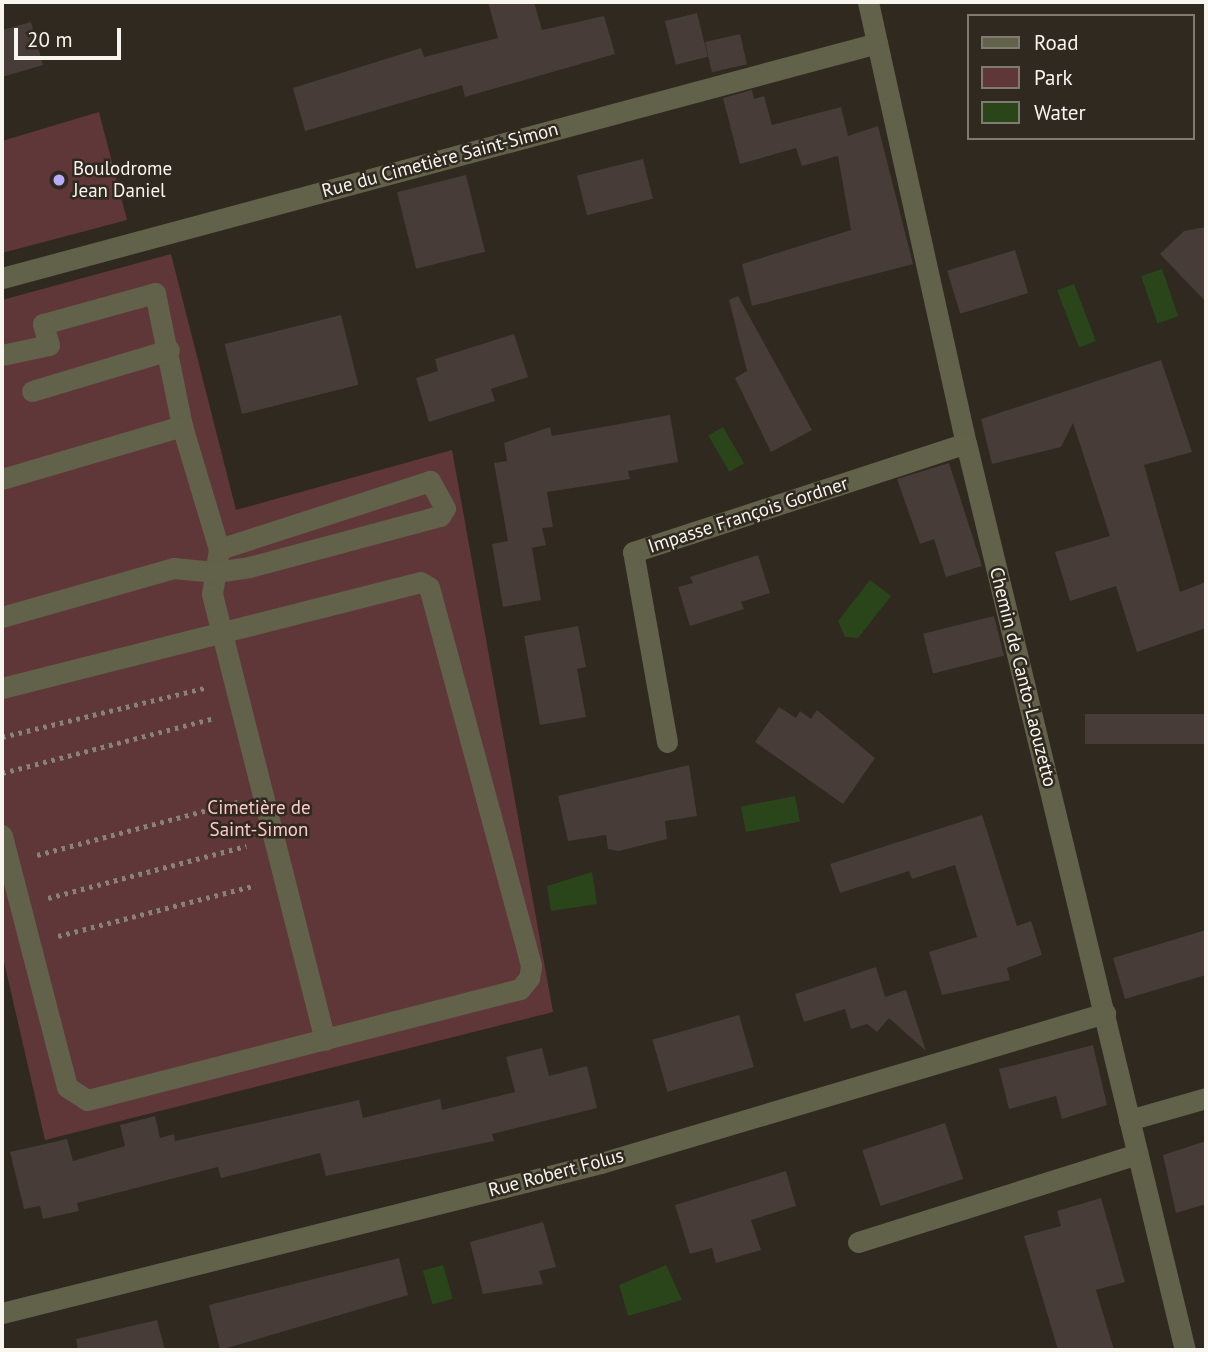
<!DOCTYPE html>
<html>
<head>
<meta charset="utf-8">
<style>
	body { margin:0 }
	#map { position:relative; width:1208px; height:1352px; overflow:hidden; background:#2f2920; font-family:"PT Sans",sans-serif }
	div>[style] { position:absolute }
	.green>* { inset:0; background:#5f3738 }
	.water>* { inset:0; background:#2a451a; transform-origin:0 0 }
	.building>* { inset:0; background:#473c37; transform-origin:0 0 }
	.path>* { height:4.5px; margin-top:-2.25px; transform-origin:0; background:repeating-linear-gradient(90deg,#87827a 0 3.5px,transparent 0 8.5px) }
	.lane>* { height:21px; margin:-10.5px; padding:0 10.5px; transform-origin:10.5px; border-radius:10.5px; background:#62614a }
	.street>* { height:21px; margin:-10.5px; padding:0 10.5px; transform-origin:10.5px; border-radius:10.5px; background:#62614a }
	.dots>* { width:19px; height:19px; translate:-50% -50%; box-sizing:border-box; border:4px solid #2f2920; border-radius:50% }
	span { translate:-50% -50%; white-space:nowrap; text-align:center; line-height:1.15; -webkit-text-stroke:5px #2f2920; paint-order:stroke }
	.street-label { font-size:19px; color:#f8f4ee }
	.poi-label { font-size:19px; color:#f8f4ee }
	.left { translate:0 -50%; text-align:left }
	.park-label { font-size:19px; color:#fec7c7 }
	.frame { position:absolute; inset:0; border:4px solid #f8f4ee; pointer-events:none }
	.legend { position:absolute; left:967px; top:14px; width:228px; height:126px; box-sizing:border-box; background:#2f2920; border:2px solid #7f7a72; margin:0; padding:9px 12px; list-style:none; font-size:21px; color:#f8f4ee }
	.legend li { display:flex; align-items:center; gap:14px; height:35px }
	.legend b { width:35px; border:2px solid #7f7a72 }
	.scale { position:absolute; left:14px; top:28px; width:107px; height:32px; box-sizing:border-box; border:4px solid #f8f4ee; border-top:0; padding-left:9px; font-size:21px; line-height:24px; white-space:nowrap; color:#f8f4ee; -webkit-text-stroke:5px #2f2920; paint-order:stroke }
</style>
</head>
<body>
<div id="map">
	<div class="green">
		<div style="clip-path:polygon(99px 112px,127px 220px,2px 253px,2px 141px)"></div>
		<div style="clip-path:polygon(171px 254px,236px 510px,452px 450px,553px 1012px,45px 1140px,2px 953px,2px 300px)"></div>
	</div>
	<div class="water">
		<div style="left:1162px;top:269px;width:50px;height:22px;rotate:71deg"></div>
		<div style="left:1074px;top:284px;width:61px;height:18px;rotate:69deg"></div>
		<div style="left:723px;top:427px;width:42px;height:17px;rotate:60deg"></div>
		<div style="clip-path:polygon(870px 580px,891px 596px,858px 638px,845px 637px,838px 621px)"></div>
		<div style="left:795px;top:796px;width:26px;height:55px;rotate:79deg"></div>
		<div style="clip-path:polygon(592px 872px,597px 904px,551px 911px,547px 886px)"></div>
		<div style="left:443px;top:1265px;width:35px;height:21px;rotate:74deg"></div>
		<div style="clip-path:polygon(666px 1265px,682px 1300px,628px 1316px,619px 1285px)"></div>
	</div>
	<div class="building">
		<div style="clip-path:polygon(488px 2px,534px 2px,542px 30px,604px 16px,615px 54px,465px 97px,462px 85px,305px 131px,293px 88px,421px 48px,424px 57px,498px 38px)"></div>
		<div style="left:697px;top:13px;width:45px;height:33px;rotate:76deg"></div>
		<div style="clip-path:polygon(31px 22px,43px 65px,2px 77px,2px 30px)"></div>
		<div style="left:740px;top:34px;width:31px;height:36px;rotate:77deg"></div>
		<div style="clip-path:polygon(752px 90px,754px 99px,764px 96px,772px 125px,841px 107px,848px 136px,878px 126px,913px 264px,752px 306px,742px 264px,851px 230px,838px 156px,802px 166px,796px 148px,740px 164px,723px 98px)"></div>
		<div style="left:643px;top:159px;width:41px;height:68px;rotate:76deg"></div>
		<div style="left:466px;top:175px;width:79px;height:71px;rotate:76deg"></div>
		<div style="clip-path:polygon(1206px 227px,1206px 302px,1160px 254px,1184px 231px)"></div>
		<div style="left:1015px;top:250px;width:45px;height:71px;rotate:73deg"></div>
		<div style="clip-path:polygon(738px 296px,812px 430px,771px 452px,735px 378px,747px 371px,729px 300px)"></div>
		<div style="left:341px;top:315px;width:72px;height:120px;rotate:76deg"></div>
		<div style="clip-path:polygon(514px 334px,528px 377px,491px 389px,495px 401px,429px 422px,416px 378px,438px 371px,435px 359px)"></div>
		<div style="clip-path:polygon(1161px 360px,1192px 452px,1144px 465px,1180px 592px,1206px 582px,1206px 628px,1137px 652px,1116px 586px,1070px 601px,1055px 552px,1110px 536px,1073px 423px,1061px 447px,992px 464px,981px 419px)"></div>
		<div style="clip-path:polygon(670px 415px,678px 462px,628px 471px,630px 479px,547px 492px,553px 527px,542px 528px,546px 545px,532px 548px,541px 600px,503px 607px,492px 544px,508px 541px,494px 463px,507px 461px,504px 443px,550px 427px,552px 436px)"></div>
		<div style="clip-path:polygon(949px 463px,982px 566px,946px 577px,934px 539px,920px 544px,897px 479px)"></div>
		<div style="clip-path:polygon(758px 555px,770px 593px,741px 602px,744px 609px,690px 626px,678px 587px,693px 583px,690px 577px)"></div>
		<div style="left:994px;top:616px;width:41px;height:73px;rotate:76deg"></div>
		<div style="clip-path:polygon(578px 626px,586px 667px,577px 669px,586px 717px,540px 725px,524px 636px)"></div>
		<div style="clip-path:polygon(779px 707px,796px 718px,800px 711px,811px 719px,817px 710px,875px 758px,843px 804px,755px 742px)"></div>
		<div style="left:1206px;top:714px;width:30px;height:121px;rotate:90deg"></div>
		<div style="clip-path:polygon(689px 765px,697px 816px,665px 821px,667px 839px,619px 851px,608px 849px,606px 835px,568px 841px,558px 796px)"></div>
		<div style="clip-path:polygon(982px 815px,1017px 926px,1031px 921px,1042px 955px,1007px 968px,1010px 980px,942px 995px,929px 952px,977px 937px,955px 865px,912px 879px,909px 871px,840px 893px,830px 864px)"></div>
		<div style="clip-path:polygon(1206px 930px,1206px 975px,1125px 999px,1113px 958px)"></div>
		<div style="clip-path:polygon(876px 967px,885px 997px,906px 990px,926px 1051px,889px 1018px,877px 1032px,867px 1024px,851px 1029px,845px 1009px,804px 1022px,795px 994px)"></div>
		<div style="left:739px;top:1015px;width:54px;height:90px;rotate:74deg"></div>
		<div style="clip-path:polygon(1093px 1045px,1107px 1105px,1062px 1119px,1056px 1096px,1009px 1109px,999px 1069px)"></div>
		<div style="clip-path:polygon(542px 1048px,549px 1076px,587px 1066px,597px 1108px,492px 1134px,494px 1141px,326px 1176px,320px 1153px,221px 1178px,218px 1167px,77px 1203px,79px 1211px,43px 1219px,40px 1206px,24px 1209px,10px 1152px,67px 1139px,73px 1161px,125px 1146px,120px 1125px,155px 1116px,160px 1138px,174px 1134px,175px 1141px,359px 1100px,363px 1118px,440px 1099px,442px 1110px,515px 1092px,506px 1057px)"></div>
		<div style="left:945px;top:1123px;width:59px;height:87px;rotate:72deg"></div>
		<div style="clip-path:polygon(1206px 1141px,1206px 1204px,1176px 1213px,1163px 1155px)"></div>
		<div style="clip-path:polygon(786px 1171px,796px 1206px,751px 1220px,761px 1250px,716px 1263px,712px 1248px,690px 1254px,675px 1205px)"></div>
		<div style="clip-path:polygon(1101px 1198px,1125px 1282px,1096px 1290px,1114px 1350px,1058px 1350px,1024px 1236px,1061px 1226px,1057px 1211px)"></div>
		<div style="clip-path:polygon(543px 1222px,556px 1267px,539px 1271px,543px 1284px,483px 1294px,470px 1242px)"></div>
		<div style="clip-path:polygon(399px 1258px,408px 1295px,220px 1350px,209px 1305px)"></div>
		<div style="clip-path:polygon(157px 1320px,165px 1350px,78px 1350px,76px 1339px)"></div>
	</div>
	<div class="path">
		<div style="left:2px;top:737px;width:212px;rotate:-13.6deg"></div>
		<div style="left:2px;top:773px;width:219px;rotate:-14.5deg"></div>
		<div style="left:37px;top:855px;width:208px;rotate:-14.8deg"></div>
		<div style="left:48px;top:898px;width:205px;rotate:-14.7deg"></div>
		<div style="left:58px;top:936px;width:204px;rotate:-14.4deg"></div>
	</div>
	<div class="lane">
		<div style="left:2px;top:355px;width:48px;rotate:-12deg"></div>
		<div style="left:49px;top:345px;width:22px;rotate:-106deg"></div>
		<div style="left:43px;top:324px;width:116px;rotate:-15.5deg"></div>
		<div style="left:155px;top:293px;width:136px;rotate:78.5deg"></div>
		<div style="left:32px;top:391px;width:143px;rotate:-16.7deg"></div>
		<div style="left:2px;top:479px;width:188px;rotate:-16.4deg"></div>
		<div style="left:182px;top:426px;width:128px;rotate:73.3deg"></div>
		<div style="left:219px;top:549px;width:46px;rotate:98.8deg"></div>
		<div style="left:212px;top:594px;width:460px;rotate:75.8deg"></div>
		<div style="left:2px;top:617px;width:179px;rotate:-15.9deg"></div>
		<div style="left:174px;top:568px;width:41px;rotate:5.6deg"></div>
		<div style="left:215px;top:572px;width:34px;rotate:-8deg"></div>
		<div style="left:249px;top:567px;width:198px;rotate:-15deg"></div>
		<div style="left:440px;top:516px;width:9px;rotate:-58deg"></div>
		<div style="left:445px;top:508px;width:31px;rotate:-119deg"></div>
		<div style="left:430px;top:481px;width:222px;rotate:162.1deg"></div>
		<div style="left:2px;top:688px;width:431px;rotate:-14.2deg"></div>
		<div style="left:420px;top:582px;width:10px;rotate:29deg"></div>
		<div style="left:429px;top:587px;width:392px;rotate:74.9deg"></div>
		<div style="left:531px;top:966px;width:12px;rotate:99deg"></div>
		<div style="left:529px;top:978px;width:14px;rotate:129deg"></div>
		<div style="left:520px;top:989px;width:447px;rotate:165.6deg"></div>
		<div style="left:87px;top:1100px;width:24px;rotate:-147deg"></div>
		<div style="left:67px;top:1087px;width:260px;rotate:-104.5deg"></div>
		<div style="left:858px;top:1242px;width:293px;rotate:-17.5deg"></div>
	</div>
	<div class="street">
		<div style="left:868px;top:2px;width:452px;rotate:77.5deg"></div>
		<div style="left:966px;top:443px;width:933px;rotate:76.43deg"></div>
		<div style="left:2px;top:278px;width:906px;rotate:-15.03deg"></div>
		<div style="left:667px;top:742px;width:193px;rotate:-100.1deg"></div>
		<div style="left:633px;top:552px;width:350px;rotate:-18.1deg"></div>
		<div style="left:1129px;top:1120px;width:80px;rotate:-15.9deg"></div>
		<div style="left:2px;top:1313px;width:617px;rotate:-14.06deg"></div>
		<div style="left:601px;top:1163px;width:526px;rotate:-16.57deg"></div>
	</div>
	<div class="dots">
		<div style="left:59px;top:180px;background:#b6acf8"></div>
	</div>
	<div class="street-label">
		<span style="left:440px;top:160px;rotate:-15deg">Rue du Cimetière Saint-Simon</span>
		<span style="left:748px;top:515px;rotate:-18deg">Impasse François Gordner</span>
		<span style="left:1023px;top:677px;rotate:76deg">Chemin de Canto-Laouzetto</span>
		<span style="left:556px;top:1173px;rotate:-15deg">Rue Robert Folus</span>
	</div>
	<div class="poi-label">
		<span class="left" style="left:73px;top:180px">Boulodrome<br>Jean Daniel</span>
	</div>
	<div class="park-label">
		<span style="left:259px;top:819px">Cimetière de<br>Saint-Simon</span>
	</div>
	<div class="frame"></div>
	<ul class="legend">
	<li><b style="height:9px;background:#62614a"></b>Road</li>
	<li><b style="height:19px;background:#5f3738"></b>Park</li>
	<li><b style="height:19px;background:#2a451a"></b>Water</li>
	</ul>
	<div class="scale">20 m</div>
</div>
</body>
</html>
